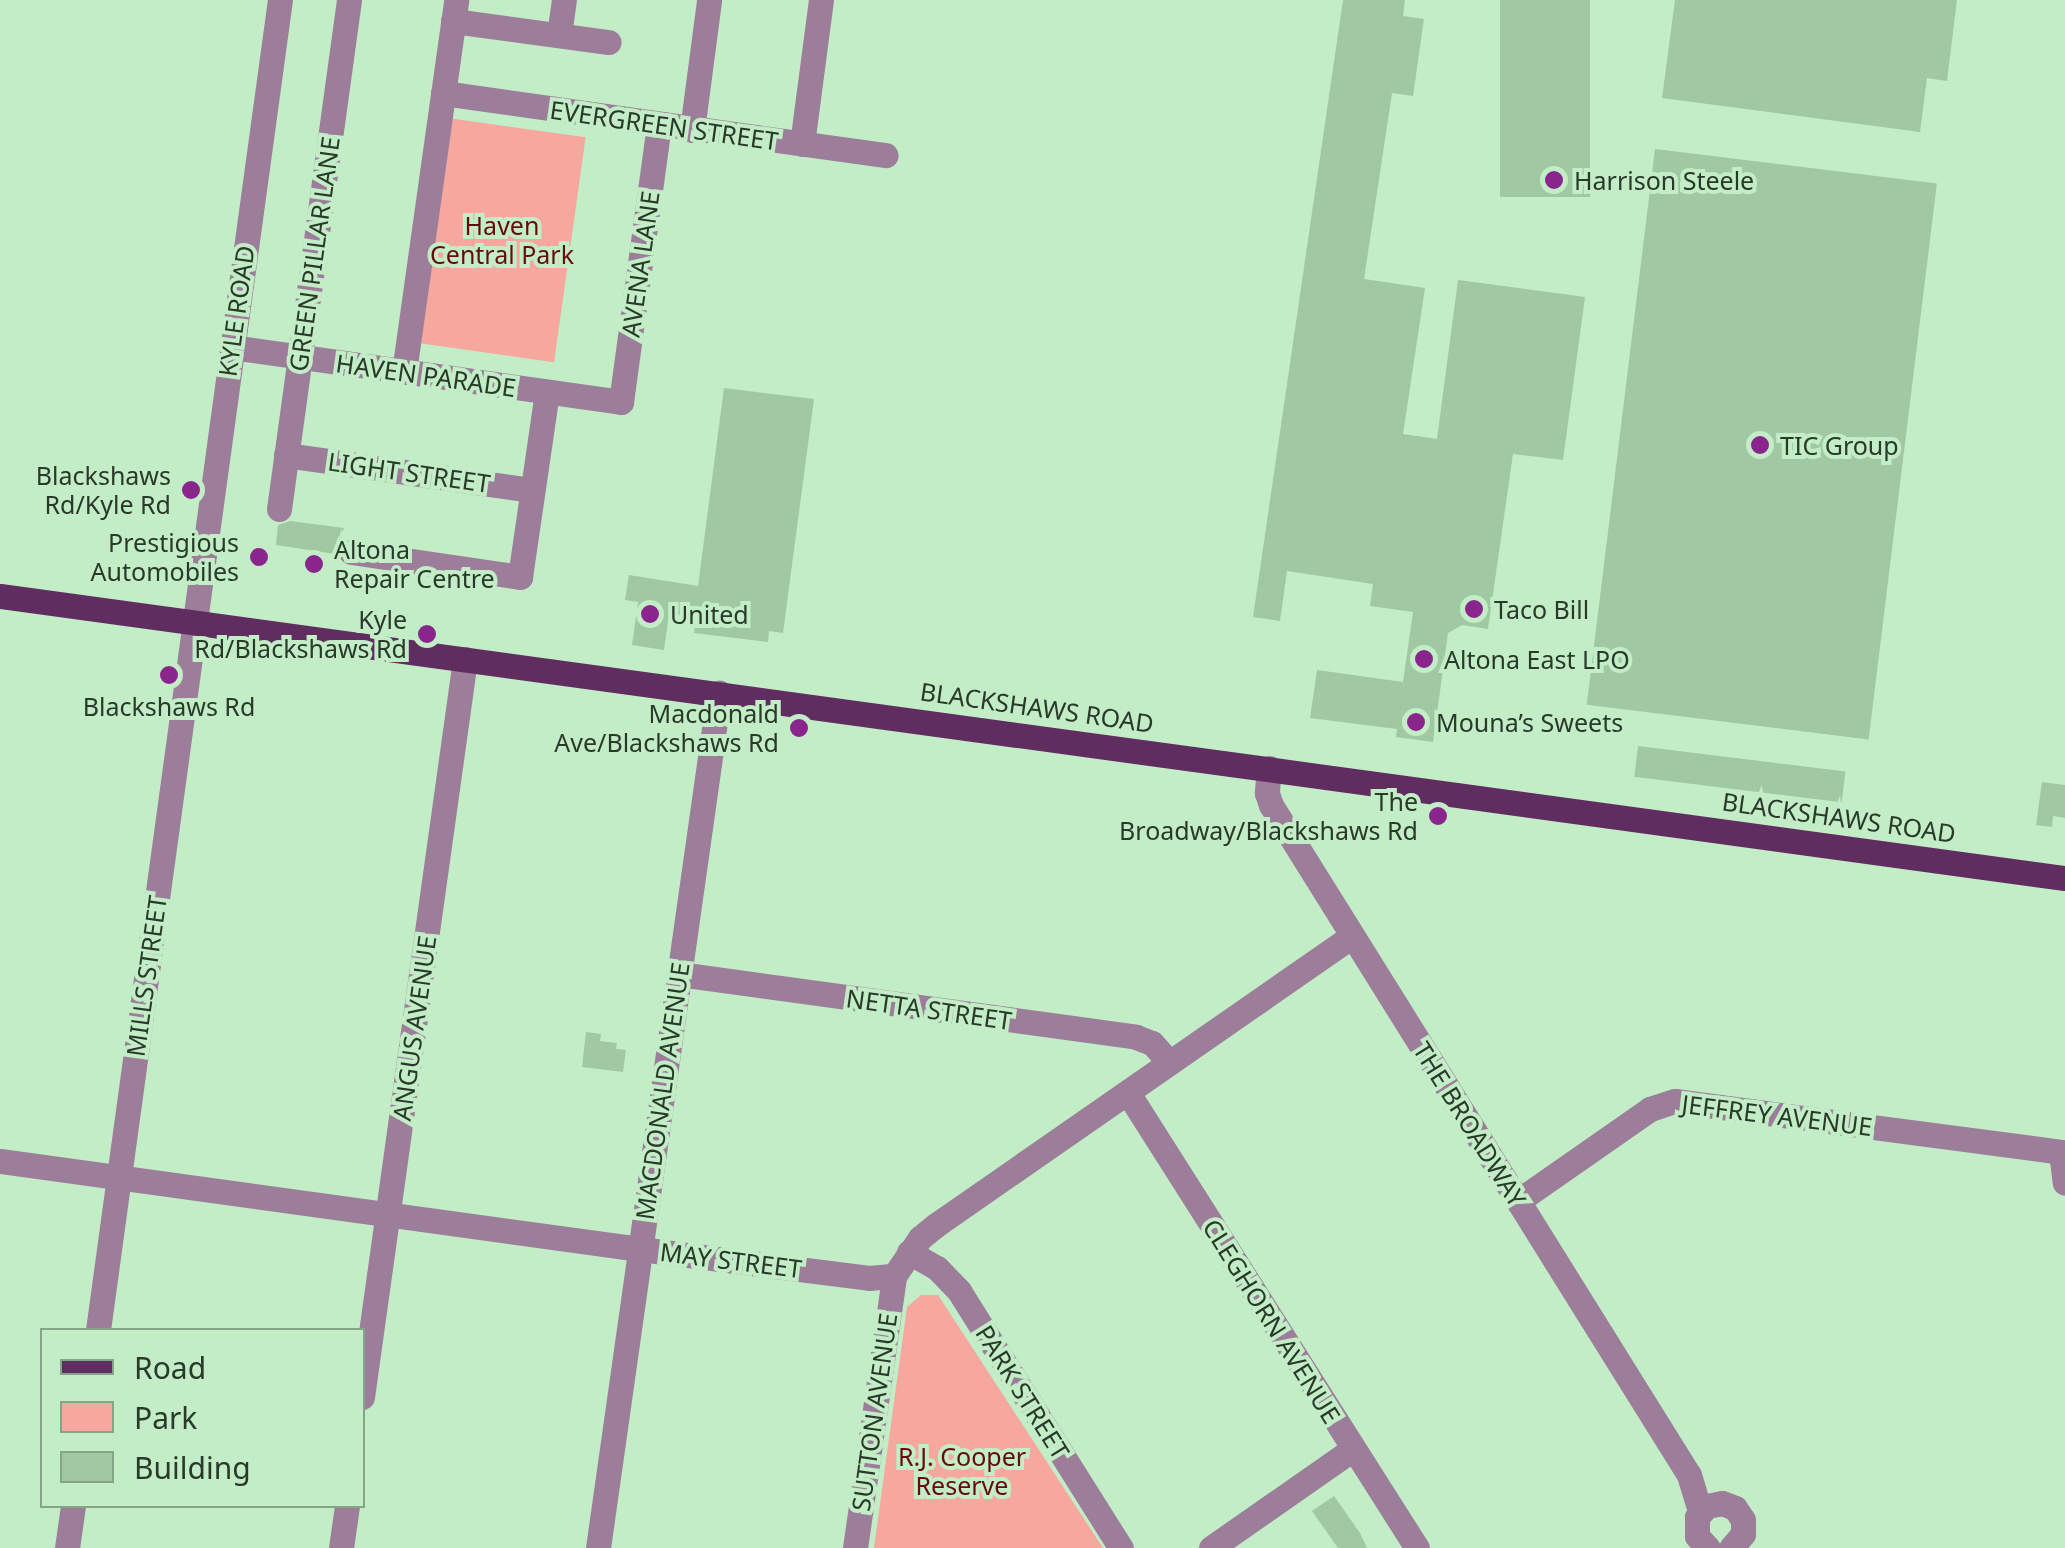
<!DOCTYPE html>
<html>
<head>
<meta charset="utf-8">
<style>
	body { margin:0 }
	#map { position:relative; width:2065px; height:1548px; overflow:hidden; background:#c3edc6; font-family:"Noto Sans",sans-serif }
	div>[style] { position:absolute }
	.green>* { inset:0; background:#f6a79e; transform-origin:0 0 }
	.building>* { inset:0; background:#a0c8a3; transform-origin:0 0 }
	.minor>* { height:25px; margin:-12.5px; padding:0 12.5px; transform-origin:12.5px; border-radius:12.5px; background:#9c7e9b }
	.major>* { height:25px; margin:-12.5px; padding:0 12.5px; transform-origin:12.5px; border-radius:12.5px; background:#602d61 }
	.dots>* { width:28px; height:28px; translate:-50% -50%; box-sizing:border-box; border:5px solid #c3edc6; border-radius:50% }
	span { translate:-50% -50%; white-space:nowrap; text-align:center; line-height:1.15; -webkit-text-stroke:8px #c3edc6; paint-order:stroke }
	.street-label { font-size:25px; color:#29392a }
	.poi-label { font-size:25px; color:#29392a }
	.left { translate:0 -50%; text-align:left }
	.right { translate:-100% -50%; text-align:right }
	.park-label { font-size:25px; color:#650b0c }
	.legend { position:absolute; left:40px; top:1328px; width:325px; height:180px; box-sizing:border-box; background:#c3edc6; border:2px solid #85a588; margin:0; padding:12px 18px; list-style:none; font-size:30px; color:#29392a }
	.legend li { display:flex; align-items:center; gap:20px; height:50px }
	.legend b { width:50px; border:2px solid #85a588 }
</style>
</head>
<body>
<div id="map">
	<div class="green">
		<div style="left:448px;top:118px;width:139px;height:227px;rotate:8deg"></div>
		<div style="clip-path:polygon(921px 1295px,938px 1295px,1103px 1548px,874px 1548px,907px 1307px)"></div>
	</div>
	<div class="building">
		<div style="clip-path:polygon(1343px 0,1405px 0,1403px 16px,1424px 19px,1413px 96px,1392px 93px,1364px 279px,1425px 288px,1403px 434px,1437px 439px,1458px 280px,1585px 297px,1563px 460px,1513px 454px,1488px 629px,1462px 625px,1448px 633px,1433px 742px,1396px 737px,1397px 729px,1310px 718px,1317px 670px,1403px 682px,1413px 612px,1370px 606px,1373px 584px,1287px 571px,1280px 621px,1253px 617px)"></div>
		<div style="left:1500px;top:0;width:90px;height:197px"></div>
		<div style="clip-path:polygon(1675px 0,1957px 0,1947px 81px,1927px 78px,1920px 132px,1662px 98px)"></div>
		<div style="left:1655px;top:149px;width:284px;height:560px;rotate:7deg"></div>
		<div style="clip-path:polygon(724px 388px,814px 399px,783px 633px,769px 631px,768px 642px,694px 633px,696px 617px,669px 614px,664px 650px,632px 645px,638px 602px,625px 600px,629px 575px,698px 586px)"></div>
		<div style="clip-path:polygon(290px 521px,344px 528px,335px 554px,276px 545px,278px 525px)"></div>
		<div style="left:1638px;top:746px;width:209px;height:31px;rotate:7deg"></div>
		<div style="clip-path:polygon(2042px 782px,2065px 785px,2065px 818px,2053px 816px,2052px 827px,2036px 825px)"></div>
		<div style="clip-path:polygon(586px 1032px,601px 1034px,600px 1041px,617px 1043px,616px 1049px,626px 1050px,623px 1072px,582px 1067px)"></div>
		<div style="clip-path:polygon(1334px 1496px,1360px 1533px,1367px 1548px,1338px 1548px,1312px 1511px)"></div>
	</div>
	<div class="minor">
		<div style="left:453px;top:21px;width:157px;rotate:7.7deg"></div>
		<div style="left:559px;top:35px;width:35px;rotate:-82deg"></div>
		<div style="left:443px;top:93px;width:447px;rotate:8deg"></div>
		<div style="left:692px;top:130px;width:131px;rotate:-82.5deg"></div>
		<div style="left:802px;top:144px;width:145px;rotate:-82.5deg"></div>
		<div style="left:231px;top:347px;width:394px;rotate:8deg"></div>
		<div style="left:621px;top:402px;width:280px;rotate:-82.2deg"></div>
		<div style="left:404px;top:372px;width:376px;rotate:-82deg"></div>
		<div style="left:286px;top:455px;width:249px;rotate:8.1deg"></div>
		<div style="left:279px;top:509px;width:514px;rotate:-82.17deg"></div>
		<div style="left:351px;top:552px;width:171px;rotate:8.4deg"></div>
		<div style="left:520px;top:577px;width:187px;rotate:-81.7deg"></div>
		<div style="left:1269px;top:768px;width:25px;rotate:95deg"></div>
		<div style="left:1267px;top:793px;width:13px;rotate:72deg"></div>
		<div style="left:1271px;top:805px;width:790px;rotate:58.04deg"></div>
		<div style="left:1689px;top:1475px;width:39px;rotate:73deg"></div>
		<div style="left:679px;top:974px;width:461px;rotate:7.8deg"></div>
		<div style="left:1136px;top:1037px;width:17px;rotate:21deg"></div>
		<div style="left:1152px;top:1043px;width:25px;rotate:48deg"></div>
		<div style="left:1128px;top:1093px;width:539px;rotate:57.58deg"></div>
		<div style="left:2061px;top:1152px;width:31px;rotate:83deg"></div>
		<div style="left:0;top:1161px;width:646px;rotate:7.83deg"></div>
		<div style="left:640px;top:1249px;width:231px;rotate:7.2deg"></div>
		<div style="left:869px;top:1278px;width:25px;rotate:-5deg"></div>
		<div style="left:894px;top:1276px;width:46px;rotate:-55.6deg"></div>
		<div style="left:920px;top:1238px;width:21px;rotate:-39deg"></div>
		<div style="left:936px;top:1225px;width:507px;rotate:-34.79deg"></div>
		<div style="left:1518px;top:1201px;width:161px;rotate:-34.9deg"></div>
		<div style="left:1650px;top:1109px;width:26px;rotate:-18deg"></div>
		<div style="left:1675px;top:1101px;width:393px;rotate:7.5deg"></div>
		<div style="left:909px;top:1252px;width:32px;rotate:30deg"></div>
		<div style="left:937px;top:1268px;width:32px;rotate:46deg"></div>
		<div style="left:959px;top:1291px;width:304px;rotate:57.8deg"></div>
		<div style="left:98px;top:1330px;width:1342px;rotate:-82.21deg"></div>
		<div style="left:362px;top:1397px;width:745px;rotate:-82.05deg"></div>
		<div style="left:67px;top:1548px;width:42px;rotate:-81.9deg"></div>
		<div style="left:341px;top:1548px;width:42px;rotate:-81.9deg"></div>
		<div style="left:598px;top:1548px;width:864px;rotate:-81.94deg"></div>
		<div style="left:855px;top:1548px;width:275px;rotate:-81.8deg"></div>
		<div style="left:1211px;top:1548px;width:173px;rotate:-34.9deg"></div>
		<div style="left:1708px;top:1548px;width:16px;rotate:-133deg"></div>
		<div style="left:1697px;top:1536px;width:19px;rotate:-90deg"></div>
		<div style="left:1697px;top:1517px;width:15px;rotate:-48deg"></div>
		<div style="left:1707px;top:1506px;width:15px;rotate:-11deg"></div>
		<div style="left:1722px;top:1503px;width:14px;rotate:21deg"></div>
		<div style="left:1735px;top:1508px;width:14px;rotate:56deg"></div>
		<div style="left:1743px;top:1520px;width:14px;rotate:90deg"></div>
		<div style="left:1743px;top:1534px;width:18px;rotate:131deg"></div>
	</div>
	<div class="major">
		<div style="left:0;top:596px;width:2084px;rotate:7.78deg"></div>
	</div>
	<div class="dots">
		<div style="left:1554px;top:180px;background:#89258c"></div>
		<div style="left:1760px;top:445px;background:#89258c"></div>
		<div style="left:191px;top:490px;background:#89258c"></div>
		<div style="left:259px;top:557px;background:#89258c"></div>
		<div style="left:314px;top:564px;background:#89258c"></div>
		<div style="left:1474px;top:609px;background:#89258c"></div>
		<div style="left:650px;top:614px;background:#89258c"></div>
		<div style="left:427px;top:634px;background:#89258c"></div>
		<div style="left:1424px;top:659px;background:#89258c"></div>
		<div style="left:169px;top:675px;background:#89258c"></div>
		<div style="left:1416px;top:722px;background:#89258c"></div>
		<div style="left:799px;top:728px;background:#89258c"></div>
		<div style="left:1438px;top:816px;background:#89258c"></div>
	</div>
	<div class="street-label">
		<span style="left:664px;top:125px;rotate:8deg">EVERGREEN STREET</span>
		<span style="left:314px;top:254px;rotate:-82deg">GREEN PILLAR LANE</span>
		<span style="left:640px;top:264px;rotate:-82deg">AVENA LANE</span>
		<span style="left:236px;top:311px;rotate:-82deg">KYLE ROAD</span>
		<span style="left:426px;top:375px;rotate:8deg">HAVEN PARADE</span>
		<span style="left:409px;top:472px;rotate:8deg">LIGHT STREET</span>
		<span style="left:1037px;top:707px;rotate:8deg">BLACKSHAWS ROAD</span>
		<span style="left:1839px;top:817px;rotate:8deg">BLACKSHAWS ROAD</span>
		<span style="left:146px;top:976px;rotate:-82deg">MILLS STREET</span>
		<span style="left:929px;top:1009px;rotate:8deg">NETTA STREET</span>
		<span style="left:414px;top:1028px;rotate:-82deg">ANGUS AVENUE</span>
		<span style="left:662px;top:1091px;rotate:-82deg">MACDONALD AVENUE</span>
		<span style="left:1777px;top:1115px;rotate:7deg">JEFFREY AVENUE</span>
		<span style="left:1470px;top:1124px;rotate:58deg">THE BROADWAY</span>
		<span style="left:731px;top:1260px;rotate:7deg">MAY STREET</span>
		<span style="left:1272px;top:1321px;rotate:58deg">CLEGHORN AVENUE</span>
		<span style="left:1023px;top:1392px;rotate:58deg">PARK STREET</span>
		<span style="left:874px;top:1412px;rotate:-82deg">SUTTON AVENUE</span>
	</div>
	<div class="poi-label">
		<span class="left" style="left:1574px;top:180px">Harrison Steele</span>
		<span class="left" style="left:1780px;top:445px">TIC Group</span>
		<span class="right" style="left:171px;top:490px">Blackshaws<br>Rd/Kyle Rd</span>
		<span class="right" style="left:239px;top:557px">Prestigious<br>Automobiles</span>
		<span class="left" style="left:334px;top:564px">Altona<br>Repair Centre</span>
		<span class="left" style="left:1494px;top:609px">Taco Bill</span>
		<span class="left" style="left:670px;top:614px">United</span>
		<span class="right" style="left:407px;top:634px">Kyle<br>Rd/Blackshaws Rd</span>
		<span class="left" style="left:1444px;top:659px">Altona East LPO</span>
		<span style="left:169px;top:706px">Blackshaws Rd</span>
		<span class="right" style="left:779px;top:728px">Macdonald<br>Ave/Blackshaws Rd</span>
		<span class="left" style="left:1436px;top:722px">Mouna’s Sweets</span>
		<span class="right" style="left:1418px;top:816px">The<br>Broadway/Blackshaws Rd</span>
	</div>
	<div class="park-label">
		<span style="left:502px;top:240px">Haven<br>Central Park</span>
		<span style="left:962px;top:1471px">R.J. Cooper<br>Reserve</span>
	</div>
	<ul class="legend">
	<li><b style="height:12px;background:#602d61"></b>Road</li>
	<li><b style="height:28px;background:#f6a79e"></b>Park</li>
	<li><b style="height:28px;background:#a0c8a3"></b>Building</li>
	</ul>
</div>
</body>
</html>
